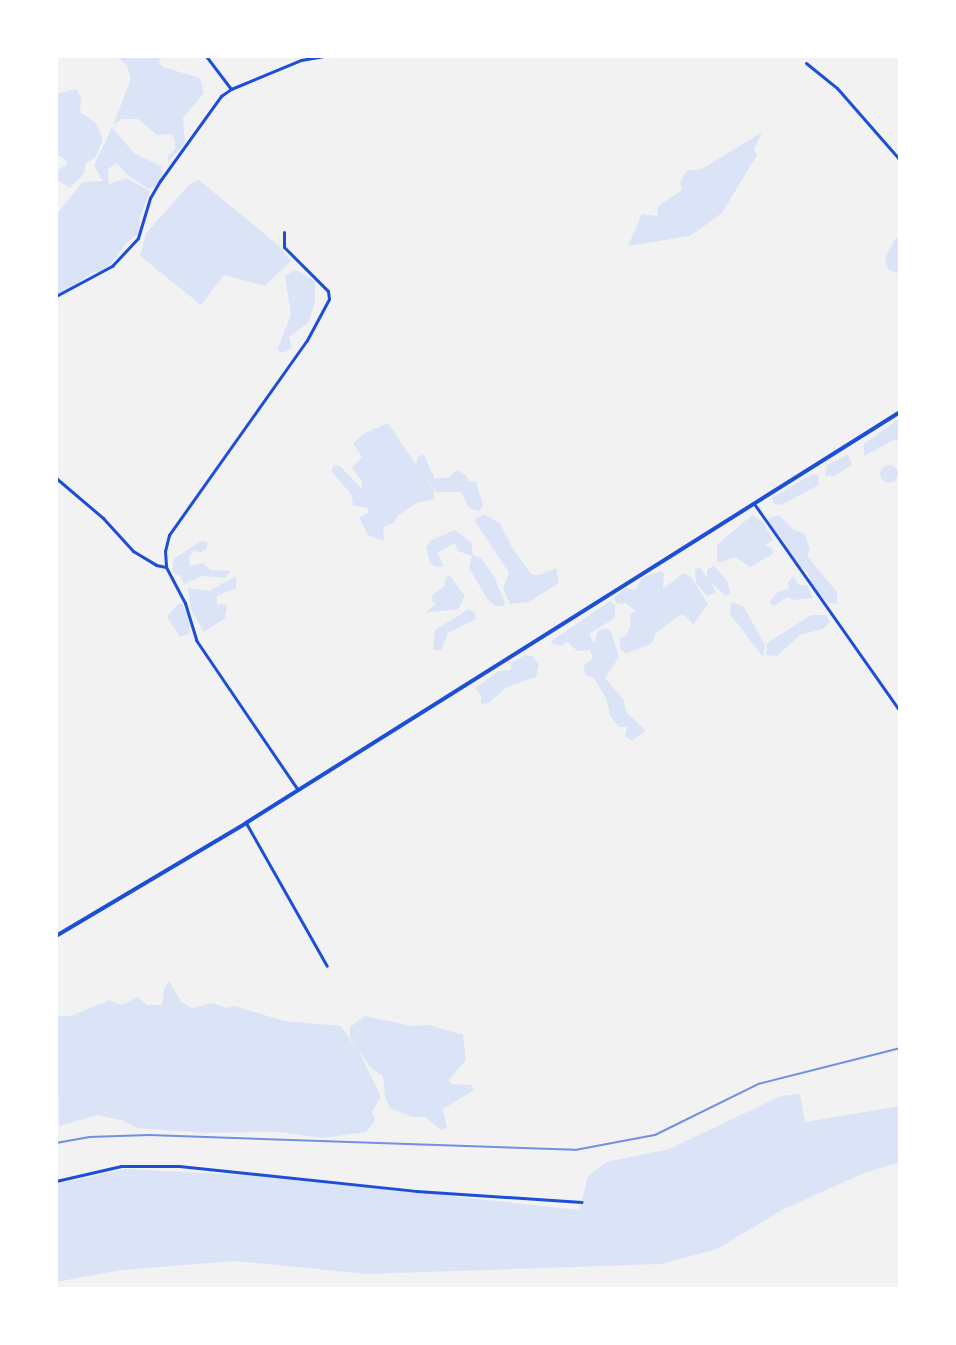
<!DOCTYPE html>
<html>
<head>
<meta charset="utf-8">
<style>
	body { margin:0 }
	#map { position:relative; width:956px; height:1345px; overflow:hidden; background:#f2f2f2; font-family:"Noto Serif",serif }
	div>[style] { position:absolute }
	.green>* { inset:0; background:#dbe4f7 }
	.round { border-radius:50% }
	.minor>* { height:3px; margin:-1.5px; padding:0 1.5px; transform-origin:1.5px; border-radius:1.5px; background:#1d4ed8 }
	.tertiary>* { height:4px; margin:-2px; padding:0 2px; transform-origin:2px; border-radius:2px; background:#1d4ed8 }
	.rail>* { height:2px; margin:-1px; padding:0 1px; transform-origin:1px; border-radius:1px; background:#7290e2 }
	span { translate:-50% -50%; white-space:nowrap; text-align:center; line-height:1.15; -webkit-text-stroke:6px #fff; paint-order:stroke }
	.frame { position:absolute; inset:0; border:58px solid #fff; pointer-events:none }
</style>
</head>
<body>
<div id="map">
	<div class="green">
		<div style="clip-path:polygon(117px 56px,161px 56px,159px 63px,163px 67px,200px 78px,204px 93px,183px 118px,185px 143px,168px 162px,168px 156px,175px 149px,175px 140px,171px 134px,157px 135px,138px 119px,122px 119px,113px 125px,131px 79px,127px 66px)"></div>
		<div style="clip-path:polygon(76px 89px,81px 97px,80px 112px,96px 123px,103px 139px,96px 157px,85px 164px,85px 172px,70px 188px,56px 179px,56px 171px,68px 164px,61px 156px,56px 156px,56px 94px)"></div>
		<div style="clip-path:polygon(112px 127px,134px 153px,161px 166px,162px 177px,156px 187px,149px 189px,127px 175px,117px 163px,108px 169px,109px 184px,126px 178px,150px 191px,139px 220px,141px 232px,126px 243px,106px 271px,91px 273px,60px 297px,56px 296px,56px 215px,83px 182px,103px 181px,94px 166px)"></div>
		<div style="clip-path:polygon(762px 132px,754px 149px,757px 155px,722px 213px,690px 236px,628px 246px,642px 214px,657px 216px,658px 206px,682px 190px,680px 183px,686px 171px,702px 169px)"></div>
		<div style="clip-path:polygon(199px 180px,278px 245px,291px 261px,265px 286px,224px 275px,201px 305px,140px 256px,146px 233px,190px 184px)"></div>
		<div style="clip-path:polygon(900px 237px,900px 272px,896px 273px,888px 269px,885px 258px,895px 239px)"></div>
		<div style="clip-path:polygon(296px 270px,315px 281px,315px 303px,308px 323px,289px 337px,292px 348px,282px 353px,277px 350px,291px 315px,285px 276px)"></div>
		<div style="clip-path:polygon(900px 418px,900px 441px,894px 440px,864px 456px,864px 444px)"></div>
		<div style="clip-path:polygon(388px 423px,416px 465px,418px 456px,424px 455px,435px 479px,449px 477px,457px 470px,466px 475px,469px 482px,476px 481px,483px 506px,479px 511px,469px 508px,461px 492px,436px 492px,425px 477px,434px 491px,434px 499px,417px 503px,397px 516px,394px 523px,383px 527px,384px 541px,368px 535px,359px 517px,368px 513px,368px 508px,353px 505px,351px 494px,331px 471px,334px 465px,340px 466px,363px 490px,361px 480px,352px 468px,362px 457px,353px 443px,365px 433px)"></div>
		<div style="clip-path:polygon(848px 454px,852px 465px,834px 476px,825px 476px,827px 465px)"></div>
		<div class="round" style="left:880px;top:465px;width:18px;height:18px"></div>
		<div style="clip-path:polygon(812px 474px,818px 475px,819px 485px,781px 505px,774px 504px,772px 498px)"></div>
		<div style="clip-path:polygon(484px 514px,500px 523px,513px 549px,532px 575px,540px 575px,556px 568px,559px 583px,529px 602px,510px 604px,503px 588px,509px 573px,474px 520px)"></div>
		<div style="clip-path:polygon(752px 515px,763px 522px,773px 540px,765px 545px,772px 548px,773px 554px,750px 567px,735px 557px,720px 563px,717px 561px,717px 545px)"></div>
		<div style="clip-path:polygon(779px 515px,794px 530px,804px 533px,810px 549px,807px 556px,837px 592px,837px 604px,827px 602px,811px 586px,808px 572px,796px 564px,770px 528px,768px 519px)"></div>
		<div style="clip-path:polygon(455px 530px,471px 542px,473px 555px,481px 558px,494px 576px,505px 603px,503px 606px,495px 606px,488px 600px,469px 568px,472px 556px,458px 551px,455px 543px,437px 553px,444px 566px,436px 567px,430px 563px,426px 547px,431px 540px)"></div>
		<div style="clip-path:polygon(200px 541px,207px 542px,207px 548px,200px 553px,194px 550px,189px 557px,190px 566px,204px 563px,210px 570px,230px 571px,226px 578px,202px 576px,184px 584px,181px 576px,172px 572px,174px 559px)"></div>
		<div style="clip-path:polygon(714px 566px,727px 580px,730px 593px,726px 596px,711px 583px,716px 592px,707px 596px,696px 583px,695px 569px,700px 568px,707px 578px,707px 569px)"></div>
		<div style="clip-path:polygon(660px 571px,664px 573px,663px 589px,684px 573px,691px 577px,708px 604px,693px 625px,686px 616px,680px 615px,655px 634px,652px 643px,626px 654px,620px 648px,620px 638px,627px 635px,631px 623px,630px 615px,635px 611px,626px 603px,617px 604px,614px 598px,626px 588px,635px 590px,642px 578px)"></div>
		<div style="clip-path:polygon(236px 576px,236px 588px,217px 596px,217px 604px,227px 605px,225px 618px,204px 632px,191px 610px,188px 588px,210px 591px)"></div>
		<div style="clip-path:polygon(450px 576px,465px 596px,458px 609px,425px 613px,436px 604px,431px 601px,433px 594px,444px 587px,446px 577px)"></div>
		<div style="clip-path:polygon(793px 576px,799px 585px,807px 585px,813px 598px,793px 600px,788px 597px,773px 606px,769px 602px,778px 592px,789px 589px,788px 582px)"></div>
		<div style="clip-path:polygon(610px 601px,615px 604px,615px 618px,589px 634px,594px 644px,598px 631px,606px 628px,611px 631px,619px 657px,605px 678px,624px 700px,626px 712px,646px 731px,632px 740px,625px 737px,627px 727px,619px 727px,610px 715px,607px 700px,594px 678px,585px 675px,584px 665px,593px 658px,590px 650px,577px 651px,568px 642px,560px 646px,550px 642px)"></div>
		<div style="clip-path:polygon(731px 602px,744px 607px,765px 645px,763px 657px,730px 614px)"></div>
		<div style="clip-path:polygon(178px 604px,182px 604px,189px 616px,190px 633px,180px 637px,167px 617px)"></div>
		<div style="clip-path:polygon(469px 609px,475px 613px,476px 619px,448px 633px,441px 650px,433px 650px,435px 630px)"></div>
		<div style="clip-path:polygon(811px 615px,826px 615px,830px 622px,823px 629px,800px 635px,777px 656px,766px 655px,767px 643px)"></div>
		<div style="clip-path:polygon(525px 655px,533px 656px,539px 665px,536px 677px,507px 687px,489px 703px,481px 704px,481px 695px,475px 688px,499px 671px,511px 670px,511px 663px)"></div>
		<div style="clip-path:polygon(169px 981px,181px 1002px,192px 1008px,213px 1003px,226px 1008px,235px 1006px,284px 1021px,341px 1026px,355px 1047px,350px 1037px,350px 1027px,365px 1016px,412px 1026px,429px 1025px,463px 1035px,466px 1060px,449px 1080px,451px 1084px,471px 1085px,474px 1090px,443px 1109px,447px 1128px,441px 1130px,425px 1117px,412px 1117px,390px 1108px,385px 1096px,383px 1076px,372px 1069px,358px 1049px,381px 1097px,372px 1112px,375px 1121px,366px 1132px,323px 1138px,279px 1132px,205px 1133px,137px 1128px,121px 1120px,97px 1115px,59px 1126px,56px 1016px,71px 1016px,109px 1000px,121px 1005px,138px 997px,147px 1005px,162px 1005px,164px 989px)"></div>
		<div style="clip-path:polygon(800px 1094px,805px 1122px,900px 1106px,900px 1162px,864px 1173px,784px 1209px,717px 1249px,661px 1264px,367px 1274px,235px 1261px,121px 1270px,56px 1282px,56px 1184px,126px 1169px,278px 1177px,579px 1210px,588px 1176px,606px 1162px,669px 1149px,781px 1096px)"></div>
	</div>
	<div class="minor">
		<div style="left:806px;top:63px;width:40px;rotate:39deg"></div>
		<div style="left:837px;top:88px;width:96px;rotate:48.8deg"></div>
		<div style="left:231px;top:89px;width:76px;rotate:-22.5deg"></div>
		<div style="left:301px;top:60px;width:22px;rotate:-10deg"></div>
		<div style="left:284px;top:232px;width:15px;rotate:90deg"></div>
		<div style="left:284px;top:247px;width:62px;rotate:45deg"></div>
		<div style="left:328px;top:291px;width:8px;rotate:83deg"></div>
		<div style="left:329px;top:299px;width:47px;rotate:118.2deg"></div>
		<div style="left:307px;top:340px;width:239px;rotate:125.3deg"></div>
		<div style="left:169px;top:535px;width:16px;rotate:104deg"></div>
		<div style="left:165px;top:551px;width:16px;rotate:86deg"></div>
		<div style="left:166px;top:567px;width:41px;rotate:62.2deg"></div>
		<div style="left:185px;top:603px;width:39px;rotate:73deg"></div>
		<div style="left:196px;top:640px;width:181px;rotate:55.8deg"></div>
		<div style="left:56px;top:296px;width:64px;rotate:-28.2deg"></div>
		<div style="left:112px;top:266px;width:38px;rotate:-47deg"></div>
		<div style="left:138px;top:238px;width:42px;rotate:-73.3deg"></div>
		<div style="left:150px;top:198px;width:20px;rotate:-60deg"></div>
		<div style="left:160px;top:181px;width:105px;rotate:-54.3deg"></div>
		<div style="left:221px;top:96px;width:12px;rotate:-35deg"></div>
		<div style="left:231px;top:89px;width:41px;rotate:-127.1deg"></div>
		<div style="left:56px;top:478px;width:62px;rotate:40.4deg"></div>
		<div style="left:103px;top:518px;width:45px;rotate:47.7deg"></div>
		<div style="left:133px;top:551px;width:27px;rotate:31deg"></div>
		<div style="left:156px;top:565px;width:10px;rotate:11deg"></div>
		<div style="left:755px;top:505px;width:252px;rotate:54.9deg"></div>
		<div style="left:246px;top:823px;width:164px;rotate:60.5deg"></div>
		<div style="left:56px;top:1181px;width:67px;rotate:-13deg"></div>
		<div style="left:121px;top:1166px;width:58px"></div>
		<div style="left:179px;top:1166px;width:238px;rotate:6deg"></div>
		<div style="left:416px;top:1191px;width:166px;rotate:3.8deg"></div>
	</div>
	<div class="tertiary">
		<div style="left:56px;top:936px;width:221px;rotate:-30.7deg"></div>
		<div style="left:246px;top:823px;width:772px;rotate:-32.15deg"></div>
	</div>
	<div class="rail">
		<div style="left:56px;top:1143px;width:34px;rotate:-10deg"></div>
		<div style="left:89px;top:1137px;width:60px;rotate:-1.9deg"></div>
		<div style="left:149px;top:1135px;width:426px;rotate:2deg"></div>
		<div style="left:575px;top:1150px;width:81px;rotate:-10.6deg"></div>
		<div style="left:655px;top:1135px;width:115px;rotate:-26.3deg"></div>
		<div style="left:758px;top:1084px;width:146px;rotate:-14.2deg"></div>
	</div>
	<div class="frame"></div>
</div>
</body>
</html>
